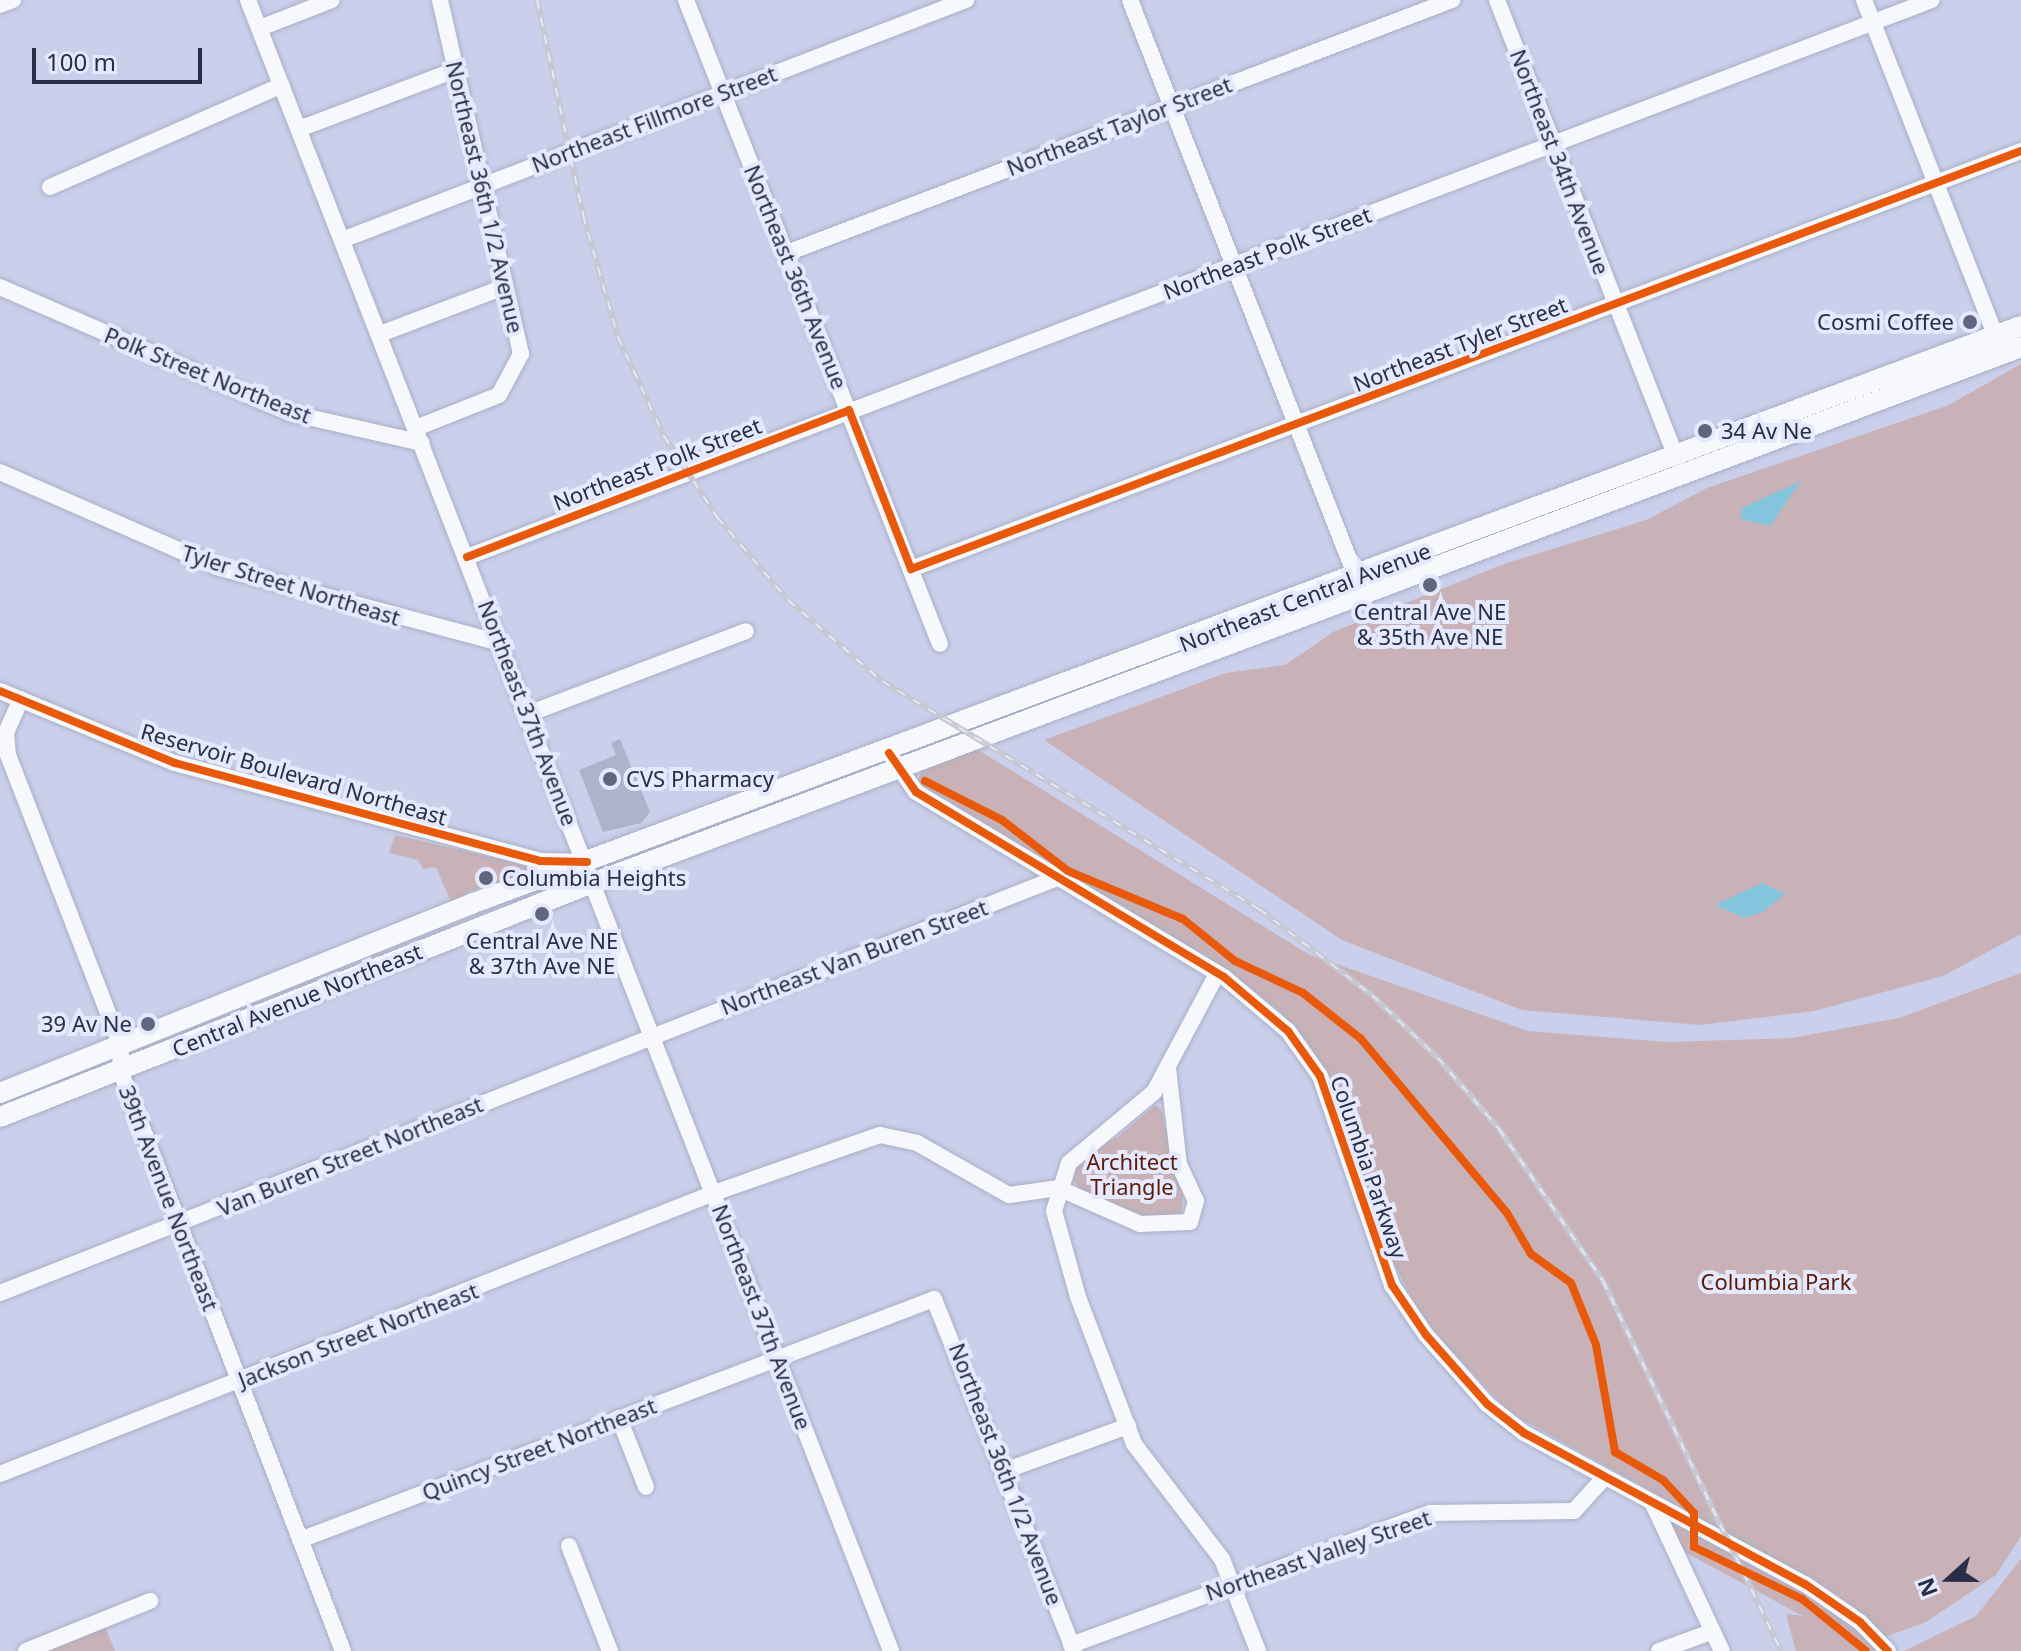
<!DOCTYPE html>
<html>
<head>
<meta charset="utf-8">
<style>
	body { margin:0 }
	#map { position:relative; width:2021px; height:1651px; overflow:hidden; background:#cacfeb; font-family:"Noto Sans",sans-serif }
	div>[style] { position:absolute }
	.green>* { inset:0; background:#c8b2b7 }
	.water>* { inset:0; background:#83c5dd }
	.building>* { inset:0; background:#aeb3cb }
	.roads { filter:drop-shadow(0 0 2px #aaafc6) drop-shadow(0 0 2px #aaafc6) }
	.minor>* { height:16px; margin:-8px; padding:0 8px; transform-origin:8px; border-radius:8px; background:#f7f8fc }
	.major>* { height:20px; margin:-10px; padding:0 10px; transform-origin:10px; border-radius:10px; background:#f7f8fc }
	.rail>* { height:6px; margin-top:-3px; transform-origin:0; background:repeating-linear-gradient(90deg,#e5e9fd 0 9px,#c7c8d1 0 18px); box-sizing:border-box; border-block:2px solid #c7c8d1 }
	.cycleway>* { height:8px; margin:-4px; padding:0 4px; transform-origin:4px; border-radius:4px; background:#e8590c }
	.dots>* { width:22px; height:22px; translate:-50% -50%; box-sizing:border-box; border:4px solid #e5e9fd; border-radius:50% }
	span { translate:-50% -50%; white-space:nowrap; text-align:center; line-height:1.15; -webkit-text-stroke:8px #e5e9fd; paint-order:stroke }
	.street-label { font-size:22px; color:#292d46 }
	.poi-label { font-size:22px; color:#292d46 }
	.right { translate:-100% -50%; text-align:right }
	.left { translate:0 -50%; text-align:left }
	.park-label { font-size:22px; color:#5c1b09 }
	.north { position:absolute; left:1909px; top:1539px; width:80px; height:80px; -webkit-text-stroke:6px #e5e9fd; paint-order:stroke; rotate:249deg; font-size:22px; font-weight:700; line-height:32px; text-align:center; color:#292d46 }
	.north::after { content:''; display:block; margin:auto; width:28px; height:36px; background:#292d46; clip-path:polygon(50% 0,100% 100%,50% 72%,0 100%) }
	.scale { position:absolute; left:32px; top:48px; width:170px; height:36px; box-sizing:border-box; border:4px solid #292d46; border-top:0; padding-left:10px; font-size:24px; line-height:28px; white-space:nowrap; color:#292d46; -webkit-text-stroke:6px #e5e9fd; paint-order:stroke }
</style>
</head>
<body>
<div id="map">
	<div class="green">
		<div style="clip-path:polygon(2021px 364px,2021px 934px,1943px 976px,1814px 1011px,1700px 1025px,1522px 1010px,1342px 940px,1044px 740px,1226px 673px,1285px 665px,1335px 631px,1507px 563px,1646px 520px,1707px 488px,1949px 405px)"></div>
		<div style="clip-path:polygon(975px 748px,1308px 954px,1528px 1031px,1667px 1042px,1792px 1038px,1899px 1018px,2021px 973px,2021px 1536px,1996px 1575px,1926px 1622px,1885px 1637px,1888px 1651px,1796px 1651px,1786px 1614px,1803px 1616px,1681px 1550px,1649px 1490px,1509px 1412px,1423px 1320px,1375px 1227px,1323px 1068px,1282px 1013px,1242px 982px,926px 793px,918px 782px,922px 768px)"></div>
		<div style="clip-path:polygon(395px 835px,517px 863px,537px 871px,470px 891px,452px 905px,436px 867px,423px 869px,418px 860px,389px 853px)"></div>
		<div style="clip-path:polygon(1155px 1105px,1161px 1109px,1183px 1195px,1181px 1218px,1150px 1220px,1082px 1192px,1070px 1175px,1083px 1154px,1118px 1137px)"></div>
		<div style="clip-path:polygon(2021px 1559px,2021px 1651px,1904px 1651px,1976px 1616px)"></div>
		<div style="clip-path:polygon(105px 1627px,115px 1651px,49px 1651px)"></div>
	</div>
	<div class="water">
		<div style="clip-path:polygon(1801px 481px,1770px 526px,1740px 519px,1742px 508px)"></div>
		<div style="clip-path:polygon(1762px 883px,1785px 894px,1763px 912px,1744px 918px,1715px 905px)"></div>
	</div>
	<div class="building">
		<div style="clip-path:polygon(620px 739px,650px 812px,641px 823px,603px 832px,579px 770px,616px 755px,611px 743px)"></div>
	</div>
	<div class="roads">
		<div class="minor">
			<div style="left:248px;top:0;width:1772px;rotate:68.72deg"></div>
			<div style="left:686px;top:0;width:692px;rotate:68.48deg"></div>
			<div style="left:1130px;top:0;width:639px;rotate:68.61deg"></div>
			<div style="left:1497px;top:0;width:491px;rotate:68.6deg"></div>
			<div style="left:1864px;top:0;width:370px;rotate:68.6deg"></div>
			<div style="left:0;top:5px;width:14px;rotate:-21deg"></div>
			<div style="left:260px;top:28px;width:77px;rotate:-21.3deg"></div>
			<div style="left:299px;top:129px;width:167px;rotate:-20.7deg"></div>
			<div style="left:50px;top:187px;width:253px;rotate:-23.7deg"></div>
			<div style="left:342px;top:240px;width:669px;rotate:-21.04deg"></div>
			<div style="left:787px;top:253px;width:712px;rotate:-20.83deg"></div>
			<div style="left:0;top:287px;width:316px;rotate:23.5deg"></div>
			<div style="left:290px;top:413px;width:135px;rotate:12.8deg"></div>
			<div style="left:380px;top:334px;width:130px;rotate:-20.7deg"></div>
			<div style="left:416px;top:428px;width:89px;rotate:-21.7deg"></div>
			<div style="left:499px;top:395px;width:47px;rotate:-61.8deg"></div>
			<div style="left:521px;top:354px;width:363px;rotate:-102.9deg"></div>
			<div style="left:0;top:472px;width:237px;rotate:23.6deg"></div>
			<div style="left:217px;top:567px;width:293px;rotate:15deg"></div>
			<div style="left:467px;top:557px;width:1567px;rotate:-20.82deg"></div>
			<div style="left:911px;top:569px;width:1186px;rotate:-20.64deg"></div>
			<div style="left:0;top:691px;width:189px;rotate:22.4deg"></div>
			<div style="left:175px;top:763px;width:378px;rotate:15deg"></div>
			<div style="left:540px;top:861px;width:39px;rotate:1deg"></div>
			<div style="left:21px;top:699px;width:37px;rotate:114deg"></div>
			<div style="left:6px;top:733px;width:22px;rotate:85deg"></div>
			<div style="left:8px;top:755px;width:312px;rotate:68.8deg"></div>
			<div style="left:121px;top:1046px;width:24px;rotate:92deg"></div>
			<div style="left:120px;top:1070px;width:622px;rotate:69deg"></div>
			<div style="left:528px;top:714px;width:233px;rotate:-20.8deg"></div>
			<div style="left:889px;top:753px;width:47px;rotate:55.3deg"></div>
			<div style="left:916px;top:792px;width:359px;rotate:31deg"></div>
			<div style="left:1224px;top:977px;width:84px;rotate:40.2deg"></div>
			<div style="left:1288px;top:1031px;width:55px;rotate:54.6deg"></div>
			<div style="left:1320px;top:1076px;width:221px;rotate:71deg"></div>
			<div style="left:1392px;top:1285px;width:60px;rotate:55.8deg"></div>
			<div style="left:1426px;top:1335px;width:92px;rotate:48.5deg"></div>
			<div style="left:1487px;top:1404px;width:47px;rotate:38.1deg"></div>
			<div style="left:1524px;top:1433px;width:319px;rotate:28.3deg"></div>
			<div style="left:1805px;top:1584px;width:67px;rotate:34.6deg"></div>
			<div style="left:1860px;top:1622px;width:40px;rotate:46deg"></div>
			<div style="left:1217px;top:974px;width:134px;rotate:118.1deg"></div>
			<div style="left:1154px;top:1092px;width:111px;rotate:140.1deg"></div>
			<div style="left:1069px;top:1163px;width:50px;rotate:107.4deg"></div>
			<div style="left:1054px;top:1211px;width:89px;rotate:74.4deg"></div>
			<div style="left:1078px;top:1297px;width:157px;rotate:69.1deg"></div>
			<div style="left:1134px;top:1444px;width:145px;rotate:52.6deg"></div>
			<div style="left:1222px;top:1559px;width:99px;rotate:68.6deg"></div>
			<div style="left:0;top:1293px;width:1133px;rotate:-21.43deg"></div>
			<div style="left:619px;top:1418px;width:74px;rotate:68.6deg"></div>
			<div style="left:1004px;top:1471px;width:132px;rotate:-19.9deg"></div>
			<div style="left:0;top:1474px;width:767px;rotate:-21.48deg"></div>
			<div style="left:714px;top:1193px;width:176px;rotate:-19.3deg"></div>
			<div style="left:880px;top:1135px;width:38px;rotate:12deg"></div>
			<div style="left:917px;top:1143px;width:106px;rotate:29.5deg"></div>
			<div style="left:1009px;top:1195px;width:49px;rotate:-8.1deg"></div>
			<div style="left:1058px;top:1188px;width:90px;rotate:23.7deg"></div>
			<div style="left:1140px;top:1224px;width:50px;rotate:-2.3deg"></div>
			<div style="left:1190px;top:1222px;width:22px;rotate:-74deg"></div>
			<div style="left:1196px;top:1201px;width:40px;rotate:-115deg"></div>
			<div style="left:1179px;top:1165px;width:97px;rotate:-96.5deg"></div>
			<div style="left:1653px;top:1504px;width:162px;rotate:64.9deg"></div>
			<div style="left:300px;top:1540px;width:678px;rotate:-20.81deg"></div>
			<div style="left:934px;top:1299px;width:379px;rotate:68.3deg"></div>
			<div style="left:569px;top:1546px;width:113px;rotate:68.7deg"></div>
			<div style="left:1071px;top:1645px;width:382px;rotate:-20.2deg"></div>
			<div style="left:1430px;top:1513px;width:144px;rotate:-0.8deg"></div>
			<div style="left:1574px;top:1511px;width:45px;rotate:-47.7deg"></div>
			<div style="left:26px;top:1651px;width:134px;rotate:-22deg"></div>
			<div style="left:1659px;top:1651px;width:55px;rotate:-20.1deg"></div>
		</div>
		<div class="major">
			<div style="left:0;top:1093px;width:508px;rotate:-21.86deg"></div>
			<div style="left:471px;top:904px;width:1654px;rotate:-20.45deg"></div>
			<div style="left:0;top:1117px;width:620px;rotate:-21.56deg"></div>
			<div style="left:577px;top:889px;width:1542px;rotate:-20.57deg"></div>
		</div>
	</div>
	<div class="rail">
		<div style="left:537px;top:0;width:220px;rotate:77.9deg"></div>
		<div style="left:583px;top:215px;width:127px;rotate:74deg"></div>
		<div style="left:618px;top:337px;width:109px;rotate:65.1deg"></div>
		<div style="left:664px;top:436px;width:97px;rotate:56.8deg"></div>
		<div style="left:717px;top:517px;width:109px;rotate:49.5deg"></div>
		<div style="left:788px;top:600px;width:124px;rotate:40.8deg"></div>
		<div style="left:882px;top:681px;width:441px;rotate:31.2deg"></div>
		<div style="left:1259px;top:909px;width:142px;rotate:37.3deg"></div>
		<div style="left:1372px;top:995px;width:91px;rotate:43.7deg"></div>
		<div style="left:1438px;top:1058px;width:94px;rotate:49.3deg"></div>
		<div style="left:1499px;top:1129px;width:184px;rotate:55.6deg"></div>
		<div style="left:1603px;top:1281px;width:411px;rotate:64.3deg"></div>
	</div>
	<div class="cycleway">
		<div style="left:467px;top:557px;width:409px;rotate:-21deg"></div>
		<div style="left:849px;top:410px;width:171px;rotate:68.7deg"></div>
		<div style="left:911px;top:569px;width:1186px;rotate:-20.64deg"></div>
		<div style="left:0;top:691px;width:189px;rotate:22.4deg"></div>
		<div style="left:175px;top:763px;width:378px;rotate:15deg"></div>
		<div style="left:540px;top:861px;width:47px;rotate:1.2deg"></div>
		<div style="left:889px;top:753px;width:47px;rotate:55.3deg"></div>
		<div style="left:916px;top:792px;width:359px;rotate:31deg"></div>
		<div style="left:1224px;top:977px;width:84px;rotate:40.2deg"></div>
		<div style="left:1288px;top:1031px;width:55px;rotate:54.6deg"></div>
		<div style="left:1320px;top:1076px;width:221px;rotate:71deg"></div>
		<div style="left:1392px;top:1285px;width:60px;rotate:55.8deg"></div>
		<div style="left:1426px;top:1335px;width:92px;rotate:48.5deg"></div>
		<div style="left:1487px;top:1404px;width:47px;rotate:38.1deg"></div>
		<div style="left:1524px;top:1433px;width:319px;rotate:28.3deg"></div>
		<div style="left:1805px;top:1584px;width:67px;rotate:34.6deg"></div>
		<div style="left:1860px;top:1622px;width:40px;rotate:46deg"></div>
		<div style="left:925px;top:781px;width:86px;rotate:26.9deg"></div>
		<div style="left:1002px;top:820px;width:83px;rotate:37.7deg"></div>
		<div style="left:1068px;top:871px;width:125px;rotate:22.7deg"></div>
		<div style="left:1183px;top:919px;width:67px;rotate:38.9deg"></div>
		<div style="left:1235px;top:961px;width:75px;rotate:25.2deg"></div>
		<div style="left:1303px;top:993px;width:74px;rotate:38.4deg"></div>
		<div style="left:1361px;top:1039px;width:227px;rotate:50deg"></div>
		<div style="left:1507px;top:1213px;width:48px;rotate:59.7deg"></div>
		<div style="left:1531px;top:1254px;width:49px;rotate:35.9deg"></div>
		<div style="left:1571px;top:1283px;width:67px;rotate:68deg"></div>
		<div style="left:1596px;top:1345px;width:109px;rotate:79.9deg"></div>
		<div style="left:1615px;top:1452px;width:56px;rotate:30.3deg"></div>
		<div style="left:1663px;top:1480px;width:45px;rotate:46.8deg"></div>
		<div style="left:1694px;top:1513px;width:34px;rotate:90deg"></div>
		<div style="left:1694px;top:1547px;width:120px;rotate:25.7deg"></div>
		<div style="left:1802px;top:1599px;width:82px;rotate:39.1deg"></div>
	</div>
	<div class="dots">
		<div style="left:1970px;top:322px;background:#616680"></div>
		<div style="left:1705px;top:431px;background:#616680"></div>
		<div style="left:1430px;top:585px;background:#616680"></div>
		<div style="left:610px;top:779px;background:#616680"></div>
		<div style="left:486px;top:878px;background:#616680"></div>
		<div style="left:542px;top:914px;background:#616680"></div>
		<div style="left:148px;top:1024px;background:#616680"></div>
	</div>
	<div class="street-label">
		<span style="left:654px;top:119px;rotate:-21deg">Northeast Fillmore Street</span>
		<span style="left:1119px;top:126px;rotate:-21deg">Northeast Taylor Street</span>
		<span style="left:1560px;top:162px;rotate:69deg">Northeast 34th Avenue</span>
		<span style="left:485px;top:197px;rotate:77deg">Northeast 36th 1/2 Avenue</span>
		<span style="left:1267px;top:253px;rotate:-21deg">Northeast Polk Street</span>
		<span style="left:796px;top:277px;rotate:68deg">Northeast 36th Avenue</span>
		<span style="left:1460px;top:344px;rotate:-21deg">Northeast Tyler Street</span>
		<span style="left:208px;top:375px;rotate:22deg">Polk Street Northeast</span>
		<span style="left:657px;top:464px;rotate:-21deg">Northeast Polk Street</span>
		<span style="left:291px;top:585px;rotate:17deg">Tyler Street Northeast</span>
		<span style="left:1305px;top:597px;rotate:-21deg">Northeast Central Avenue</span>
		<span style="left:528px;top:713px;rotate:69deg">Northeast 37th Avenue</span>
		<span style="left:294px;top:774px;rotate:16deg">Reservoir Boulevard Northeast</span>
		<span style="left:854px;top:957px;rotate:-21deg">Northeast Van Buren Street</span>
		<span style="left:297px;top:1000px;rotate:-22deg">Central Avenue Northeast</span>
		<span style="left:350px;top:1156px;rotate:-22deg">Van Buren Street Northeast</span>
		<span style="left:1369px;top:1167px;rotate:71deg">Columbia Parkway</span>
		<span style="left:169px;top:1198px;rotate:69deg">39th Avenue Northeast</span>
		<span style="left:762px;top:1317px;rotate:69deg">Northeast 37th Avenue</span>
		<span style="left:358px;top:1335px;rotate:-21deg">Jackson Street Northeast</span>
		<span style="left:539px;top:1449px;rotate:-21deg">Quincy Street Northeast</span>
		<span style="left:1006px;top:1474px;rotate:69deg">Northeast 36th 1/2 Avenue</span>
		<span style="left:1318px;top:1555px;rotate:-19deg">Northeast Valley Street</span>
	</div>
	<div class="poi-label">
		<span class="right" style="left:1954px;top:322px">Cosmi Coffee</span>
		<span class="left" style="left:1721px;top:431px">34 Av Ne</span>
		<span style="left:1430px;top:624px">Central Ave NE<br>&amp; 35th Ave NE</span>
		<span class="left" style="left:626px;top:779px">CVS Pharmacy</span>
		<span class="left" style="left:502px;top:878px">Columbia Heights</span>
		<span style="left:542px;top:953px">Central Ave NE<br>&amp; 37th Ave NE</span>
		<span class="right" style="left:132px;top:1024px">39 Av Ne</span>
	</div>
	<div class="park-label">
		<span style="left:1132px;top:1174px">Architect<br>Triangle</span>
		<span style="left:1776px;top:1282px">Columbia Park</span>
	</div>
	<div class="north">N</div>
	<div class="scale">100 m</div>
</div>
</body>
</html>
